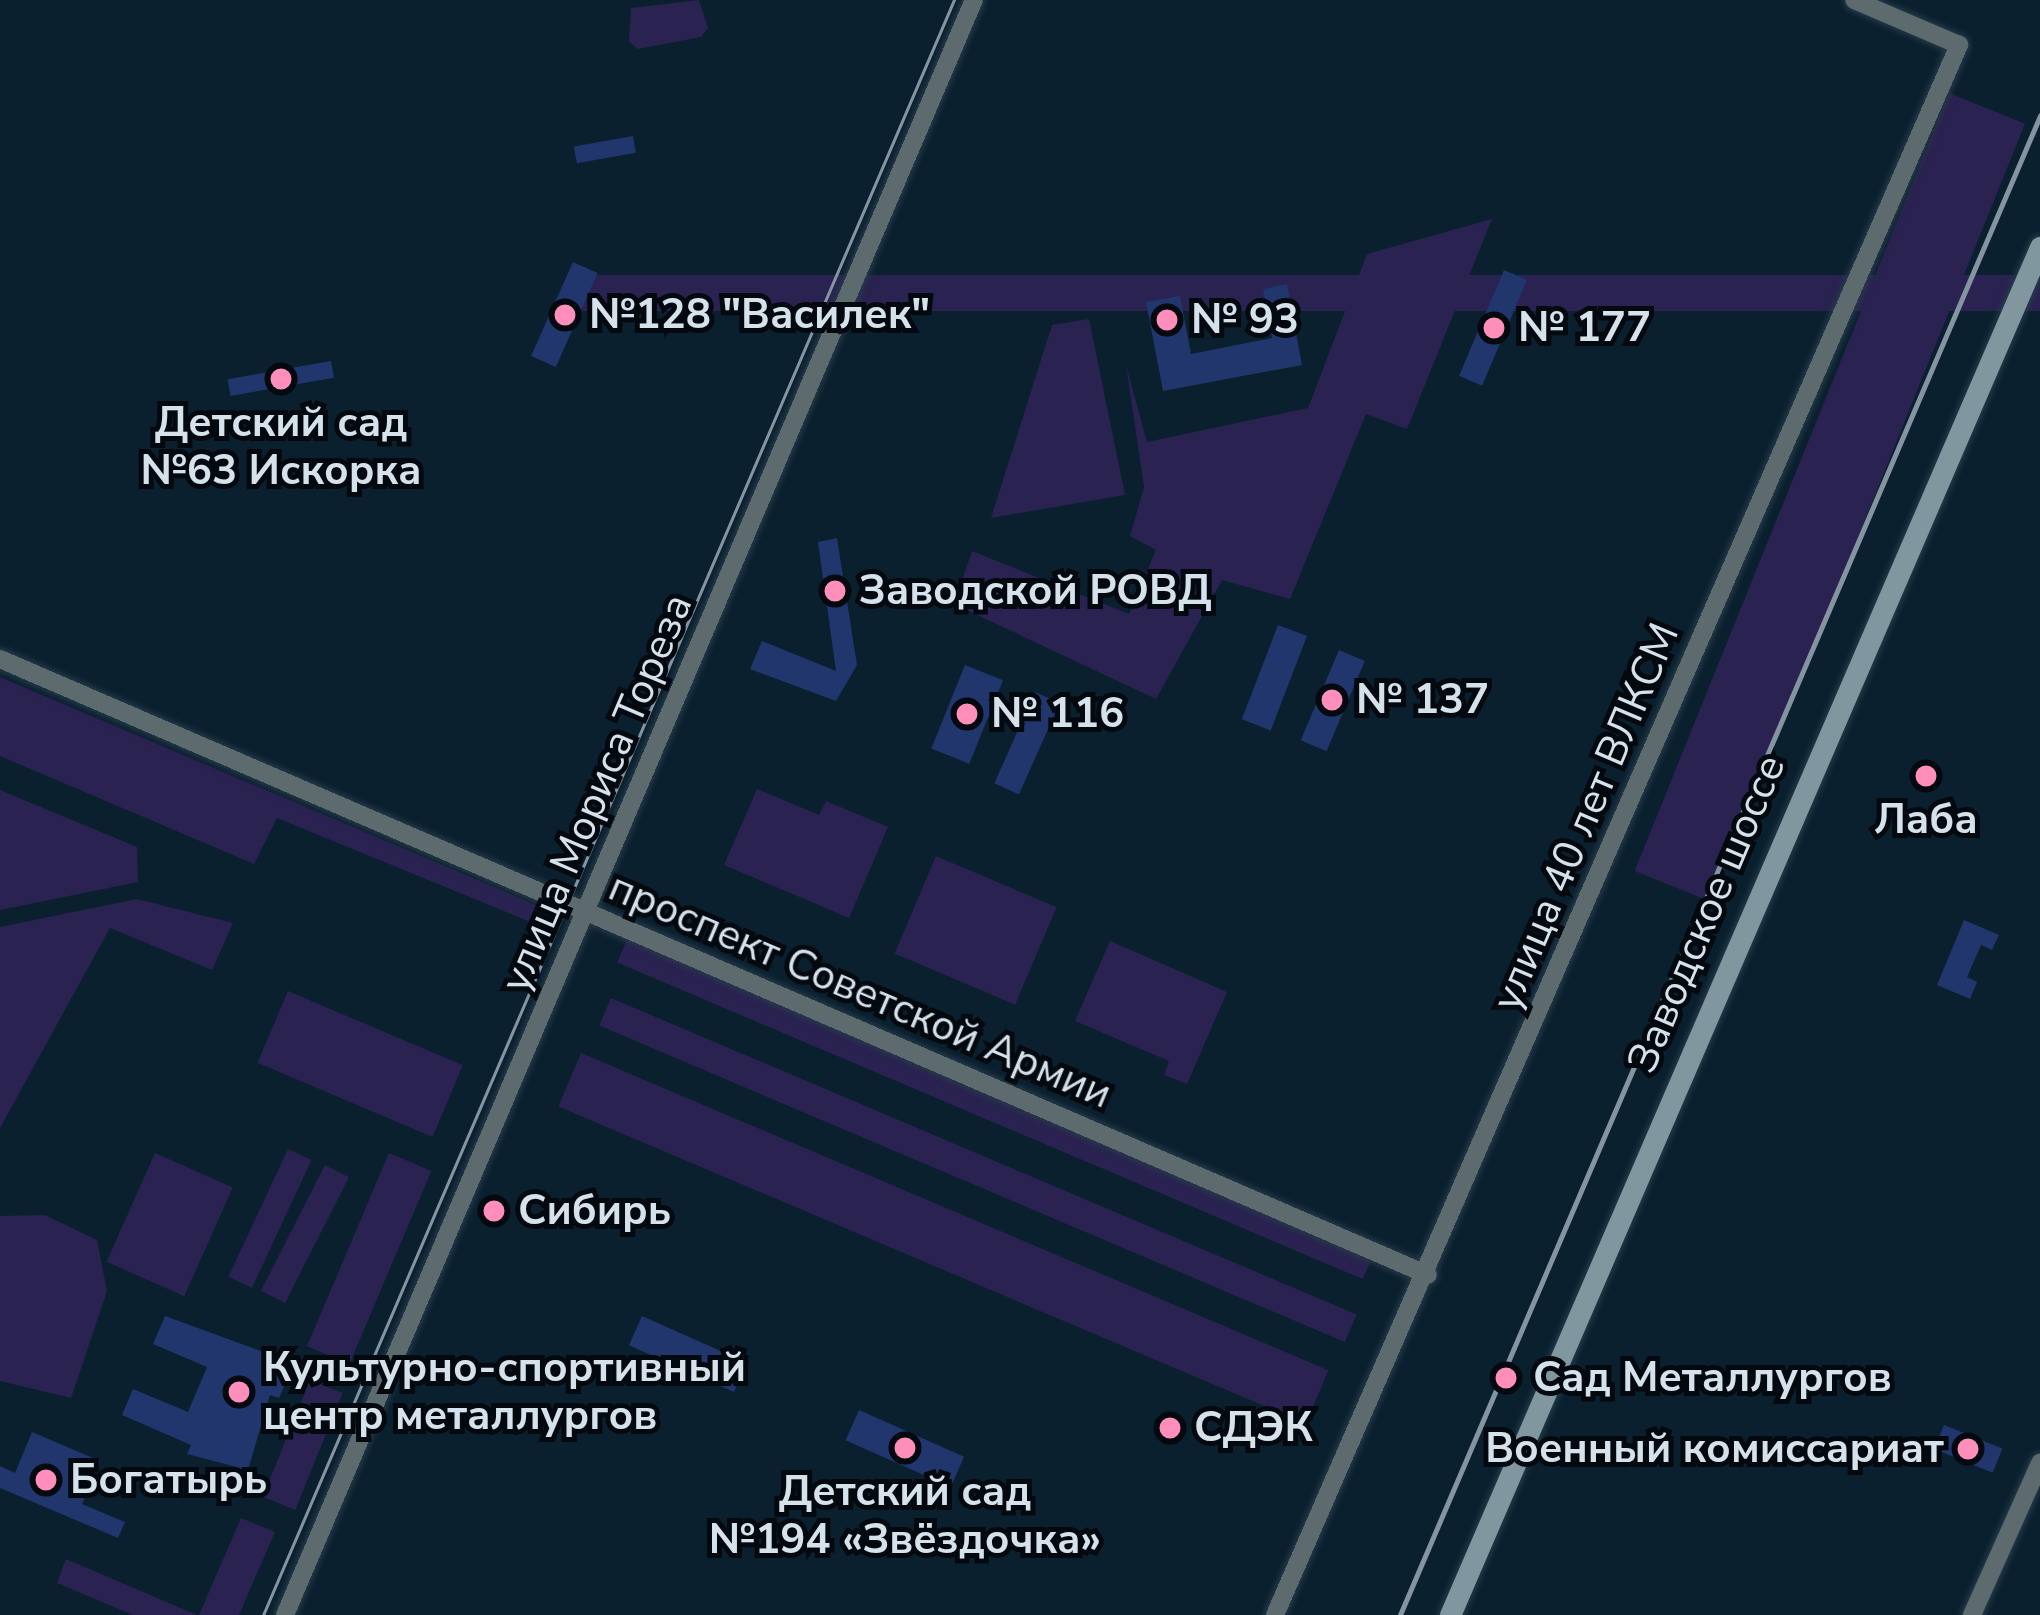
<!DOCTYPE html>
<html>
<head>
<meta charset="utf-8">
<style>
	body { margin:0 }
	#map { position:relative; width:2040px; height:1615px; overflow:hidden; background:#0a202f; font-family:"Nunito Sans",sans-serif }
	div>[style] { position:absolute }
	.green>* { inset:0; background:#2a2251; transform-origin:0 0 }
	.building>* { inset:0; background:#20366d; transform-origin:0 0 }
	.roads { filter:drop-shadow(0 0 3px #263b49) drop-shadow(0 0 3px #263b49) }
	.tertiary>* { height:18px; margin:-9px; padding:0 9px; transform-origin:9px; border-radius:9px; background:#5d6b6f }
	.secondary>* { height:21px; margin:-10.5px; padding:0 10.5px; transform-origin:10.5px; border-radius:10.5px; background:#81979f }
	.tram>* { height:3px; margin:-1.5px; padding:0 1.5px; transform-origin:1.5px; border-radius:1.5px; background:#8494a0 }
	.rail>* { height:4.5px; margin:-2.25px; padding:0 2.25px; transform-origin:2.25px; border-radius:2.25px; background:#8494a0 }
	.dots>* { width:33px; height:33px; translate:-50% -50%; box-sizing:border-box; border:6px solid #03090f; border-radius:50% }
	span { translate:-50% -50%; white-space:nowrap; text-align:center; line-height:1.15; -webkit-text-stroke:10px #03090f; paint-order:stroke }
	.poi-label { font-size:42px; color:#d5e2ec; font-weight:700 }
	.left { translate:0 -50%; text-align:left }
	.right { translate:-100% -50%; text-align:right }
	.street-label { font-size:42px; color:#d5e2ec }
</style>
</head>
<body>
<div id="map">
	<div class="green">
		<div style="clip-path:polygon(699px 0,708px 28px,701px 37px,638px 49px,629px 42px,631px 8px)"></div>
		<div style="left:1949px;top:93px;width:82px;height:839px;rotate:22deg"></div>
		<div style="clip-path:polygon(1492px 219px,1407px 429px,1366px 414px,1290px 599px,1222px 580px,1156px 699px,954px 604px,972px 551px,1129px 614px,1156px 550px,1130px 536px,1144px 487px,1126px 365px,1147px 442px,1308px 408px,1367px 254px)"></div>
		<div style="left:2040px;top:275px;width:36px;height:1458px;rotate:90deg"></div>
		<div style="clip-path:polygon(1089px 319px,1125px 495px,991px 518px,1052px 325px)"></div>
		<div style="clip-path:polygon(0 677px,538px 906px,533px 923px,277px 818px,254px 864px,0 756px)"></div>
		<div style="clip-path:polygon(757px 789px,819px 815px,826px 801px,888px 827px,849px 918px,724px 865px)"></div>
		<div style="clip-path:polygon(0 790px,137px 847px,138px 882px,0 910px)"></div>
		<div style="left:936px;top:856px;width:131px;height:106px;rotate:23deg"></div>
		<div style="clip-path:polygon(137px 899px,233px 923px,212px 970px,110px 928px,0 1128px,0 927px)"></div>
		<div style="left:629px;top:935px;width:810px;height:30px;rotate:23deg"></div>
		<div style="clip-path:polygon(1110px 941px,1227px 992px,1187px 1084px,1164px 1075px,1169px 1061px,1075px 1021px)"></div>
		<div style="left:288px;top:991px;width:190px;height:78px;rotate:23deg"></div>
		<div style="left:611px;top:998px;width:810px;height:30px;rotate:23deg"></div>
		<div style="left:581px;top:1053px;width:812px;height:58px;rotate:23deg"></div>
		<div style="left:288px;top:1149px;width:26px;height:141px;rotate:25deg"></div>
		<div style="left:155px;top:1153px;width:85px;height:119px;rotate:24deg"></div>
		<div style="left:389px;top:1153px;width:46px;height:210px;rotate:23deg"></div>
		<div style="left:325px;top:1165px;width:27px;height:141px;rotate:27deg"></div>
		<div style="clip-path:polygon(45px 1215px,97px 1240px,107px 1291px,71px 1398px,0 1381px,0 1216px)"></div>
		<div style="left:310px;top:1380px;width:35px;height:126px;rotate:22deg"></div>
		<div style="clip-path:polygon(241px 1518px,275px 1532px,239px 1615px,199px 1615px)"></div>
		<div style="clip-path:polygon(66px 1559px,197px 1615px,133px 1615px,57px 1583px)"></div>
	</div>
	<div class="building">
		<div style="left:633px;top:136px;width:17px;height:60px;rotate:80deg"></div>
		<div style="left:573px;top:262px;width:27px;height:103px;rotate:24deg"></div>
		<div style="left:1504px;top:270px;width:25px;height:115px;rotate:23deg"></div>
		<div style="clip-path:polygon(1287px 284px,1302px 365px,1163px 391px,1146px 302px,1180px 296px,1191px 354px,1272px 338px,1263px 289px)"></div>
		<div style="left:331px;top:361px;width:17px;height:105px;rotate:80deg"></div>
		<div style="clip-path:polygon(837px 538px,857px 665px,836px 701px,750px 669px,762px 641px,836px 671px,818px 542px)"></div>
		<div style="left:1278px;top:625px;width:31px;height:101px;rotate:21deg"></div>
		<div style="left:1339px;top:650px;width:28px;height:98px;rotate:23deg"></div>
		<div style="left:965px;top:665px;width:41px;height:90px;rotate:22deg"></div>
		<div style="left:1035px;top:692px;width:27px;height:100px;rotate:24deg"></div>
		<div style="clip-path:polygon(1964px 920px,1999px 935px,1992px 950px,1981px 945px,1967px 977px,1977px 982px,1970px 999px,1937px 985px)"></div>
		<div style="clip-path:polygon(165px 1316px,280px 1358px,291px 1371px,279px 1398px,270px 1395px,248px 1470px,187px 1454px,191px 1445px,122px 1415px,133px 1389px,188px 1412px,207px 1367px,153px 1344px)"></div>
		<div style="left:642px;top:1316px;width:115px;height:32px;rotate:24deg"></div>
		<div style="left:859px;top:1410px;width:115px;height:33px;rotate:24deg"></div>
		<div style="left:1944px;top:1425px;width:63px;height:26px;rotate:22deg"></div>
		<div style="clip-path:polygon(32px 1432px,100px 1461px,82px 1504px,125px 1522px,118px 1538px,0 1488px,0 1466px,15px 1473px)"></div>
	</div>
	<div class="roads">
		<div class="tertiary">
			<div style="left:0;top:659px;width:1555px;rotate:23.33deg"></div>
			<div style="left:285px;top:1615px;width:1756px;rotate:-66.9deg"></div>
			<div style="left:1275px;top:1615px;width:1713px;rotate:-66.46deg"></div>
			<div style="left:1959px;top:45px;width:114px;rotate:-156.8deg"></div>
			<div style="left:1972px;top:1615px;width:167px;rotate:-65.9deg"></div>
		</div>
		<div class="secondary">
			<div style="left:1450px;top:1615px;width:1490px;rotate:-66.67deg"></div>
		</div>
	</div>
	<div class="tram">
		<div style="left:263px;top:1615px;width:1757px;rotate:-66.84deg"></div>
	</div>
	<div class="rail">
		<div style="left:1400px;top:1615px;width:1630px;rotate:-66.88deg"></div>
	</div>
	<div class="dots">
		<div style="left:565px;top:315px;background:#ff8eba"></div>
		<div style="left:1167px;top:320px;background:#ff8eba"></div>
		<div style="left:1494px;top:328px;background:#ff8eba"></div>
		<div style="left:281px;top:379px;background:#ff8eba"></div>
		<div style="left:835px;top:591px;background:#ff8eba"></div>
		<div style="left:1332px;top:700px;background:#ff8eba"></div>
		<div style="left:967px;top:714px;background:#ff8eba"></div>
		<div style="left:1926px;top:776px;background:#ff8eba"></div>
		<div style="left:494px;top:1211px;background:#ff8eba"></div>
		<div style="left:1506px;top:1378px;background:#ff8eba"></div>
		<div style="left:239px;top:1392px;background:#ff8eba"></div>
		<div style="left:1170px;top:1428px;background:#ff8eba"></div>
		<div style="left:905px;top:1448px;background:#ff8eba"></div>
		<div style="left:1968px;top:1449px;background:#ff8eba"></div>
		<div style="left:46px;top:1480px;background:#ff8eba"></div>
	</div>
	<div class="poi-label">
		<span class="left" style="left:589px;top:315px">№128 "Василек"</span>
		<span class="left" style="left:1191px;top:320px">№ 93</span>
		<span class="left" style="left:1518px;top:328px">№ 177</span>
		<span style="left:281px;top:447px">Детский сад<br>№63 Искорка</span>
		<span class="left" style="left:859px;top:591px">Заводской РОВД</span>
		<span class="left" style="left:1356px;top:700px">№ 137</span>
		<span class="left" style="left:991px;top:714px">№ 116</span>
		<span style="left:1926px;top:820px">Лаба</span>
		<span class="left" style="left:518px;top:1211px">Сибирь</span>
		<span class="left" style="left:263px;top:1392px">Культурно-спортивный<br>центр металлургов</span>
		<span class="left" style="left:1533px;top:1378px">Сад Металлургов</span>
		<span class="left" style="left:1194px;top:1428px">СДЭК</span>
		<span class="right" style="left:1944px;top:1449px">Военный комиссариат</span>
		<span class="left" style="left:70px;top:1480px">Богатырь</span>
		<span style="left:905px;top:1516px">Детский сад<br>№194 «Звёздочка»</span>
	</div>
	<div class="street-label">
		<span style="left:597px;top:793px;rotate:-67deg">улица Мориса Тореза</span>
		<span style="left:1586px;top:817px;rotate:-67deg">улица 40 лет ВЛКСМ</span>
		<span style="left:1707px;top:914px;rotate:-67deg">Заводское шоссе</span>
		<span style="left:860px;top:991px;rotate:23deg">проспект Советской Армии</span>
	</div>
</div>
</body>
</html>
